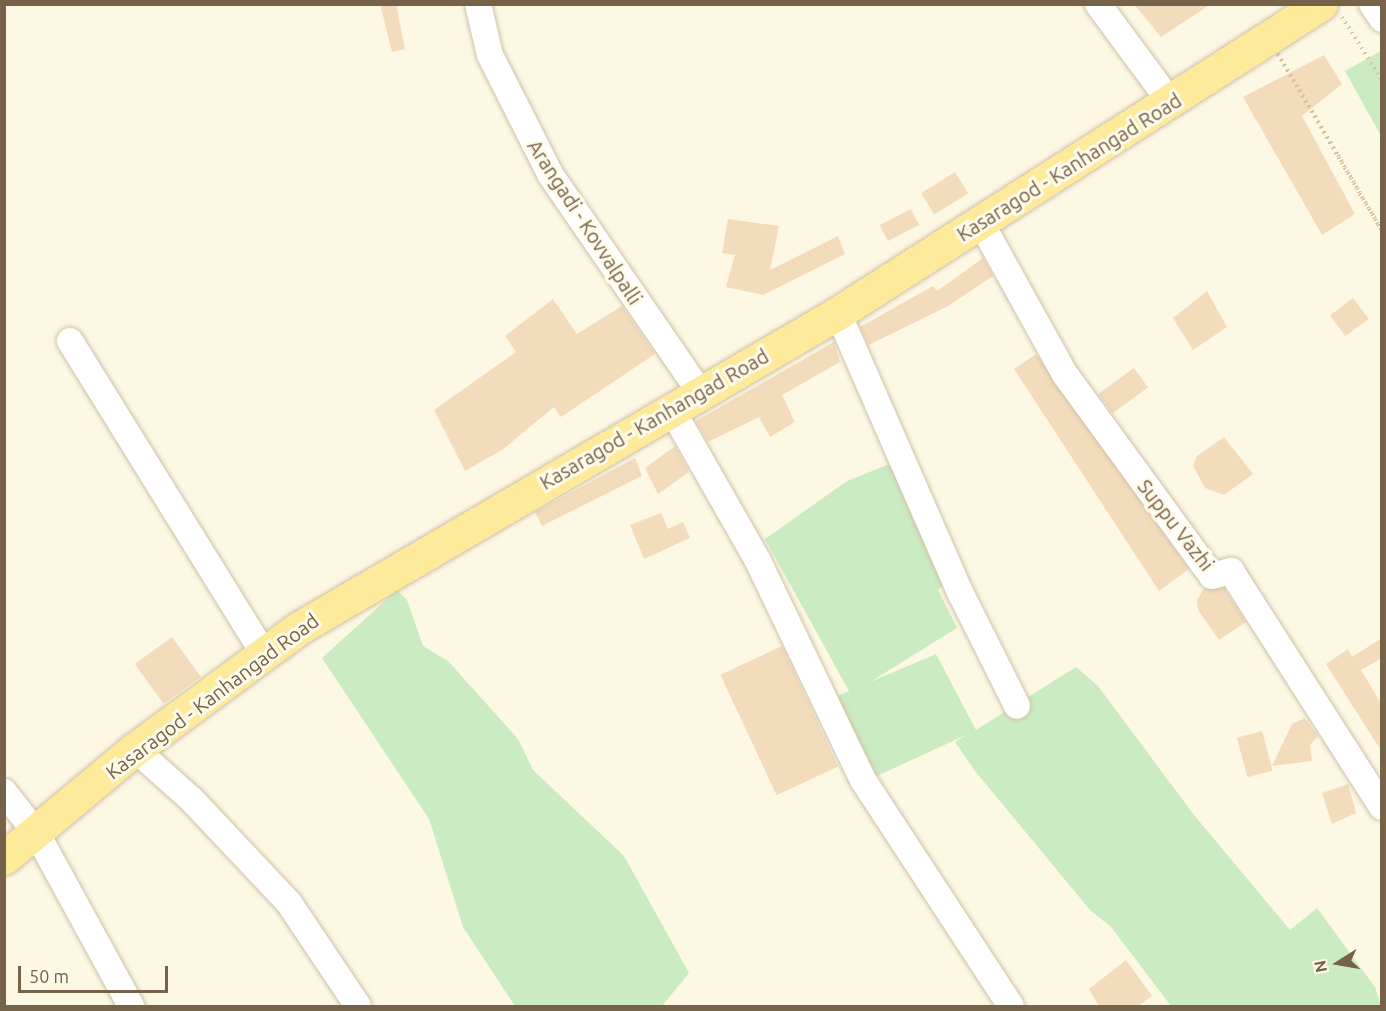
<!DOCTYPE html>
<html>
<head>
<meta charset="utf-8">
<style>
	body { margin:0 }
	#map { position:relative; width:1386px; height:1011px; overflow:hidden; background:#fdf8e4; font-family:Ubuntu,sans-serif }
	div>[style] { position:absolute }
	.green>* { inset:0; background:#cbebc2 }
	.building>* { inset:0; background:#f3dcbb; transform-origin:0 0 }
	.path>* { height:4px; margin-top:-2px; transform-origin:0; background:repeating-linear-gradient(90deg,#d8bf9e 0 1.5px,transparent 0 6px) }
	.roads { filter:drop-shadow(0 0 2px #cfc1aa) drop-shadow(0 0 2px #cfc1aa) }
	.minor>* { height:26px; margin:-13px; padding:0 13px; transform-origin:13px; border-radius:13px; background:#fff }
	.major>* { height:33px; margin:-16.5px; padding:0 16.5px; transform-origin:16.5px; border-radius:16.5px; background:#fdeb9b }
	span { translate:-50% -50%; white-space:nowrap; text-align:center; line-height:1.15; -webkit-text-stroke:6px #fffbeb; paint-order:stroke }
	.street-label { font-size:20px; color:#766149 }
	.frame { position:absolute; inset:0; border:6px solid #766149; pointer-events:none }
	.north { position:absolute; left:1308px; top:933px; width:60px; height:60px; -webkit-text-stroke:4px #fffbeb; paint-order:stroke; rotate:259deg; font-size:16px; font-weight:700; line-height:24px; text-align:center; color:#766149 }
	.north::after { content:''; display:block; margin:auto; width:21px; height:27px; background:#766149; clip-path:polygon(50% 0,100% 100%,50% 72%,0 100%) }
	.scale { position:absolute; left:18px; top:966px; width:150px; height:27px; box-sizing:border-box; border:3px solid #766149; border-top:0; padding-left:8px; font-size:18px; line-height:21px; white-space:nowrap; color:#766149; -webkit-text-stroke:4px #fffbeb; paint-order:stroke }
</style>
</head>
<body>
<div id="map">
	<div class="green">
		<div style="clip-path:polygon(1381px 51px,1381px 136px,1345px 71px)"></div>
		<div style="clip-path:polygon(887px 465px,900px 469px,949px 579px,938px 590px,957px 628px,870px 682px,936px 654px,976px 730px,1076px 667px,1098px 686px,1194px 815px,1290px 930px,1317px 908px,1375px 987px,1381px 1006px,1171px 1006px,1111px 927px,1090px 910px,975px 771px,955px 742px,968px 734px,877px 776px,835px 697px,849px 691px,765px 539px,847px 481px)"></div>
		<div style="clip-path:polygon(397px 590px,407px 600px,423px 646px,448px 661px,518px 739px,533px 770px,624px 856px,689px 973px,662px 1006px,515px 1006px,463px 927px,429px 819px,322px 658px)"></div>
	</div>
	<div class="building">
		<div style="clip-path:polygon(380px 4px,396px 4px,405px 49px,392px 52px)"></div>
		<div style="clip-path:polygon(1134px 4px,1211px 4px,1161px 37px)"></div>
		<div style="clip-path:polygon(1324px 55px,1342px 84px,1302px 116px,1355px 214px,1322px 235px,1243px 97px)"></div>
		<div style="left:955px;top:172px;width:25px;height:40px;rotate:58deg"></div>
		<div style="left:911px;top:209px;width:18px;height:35px;rotate:63deg"></div>
		<div style="clip-path:polygon(728px 219px,779px 226px,770px 270px,838px 236px,845px 254px,763px 295px,726px 287px,735px 255px,722px 253px)"></div>
		<div style="clip-path:polygon(983px 258px,993px 276px,948px 306px,869px 345px,860px 327px,933px 286px,937px 291px)"></div>
		<div style="clip-path:polygon(1207px 291px,1227px 327px,1193px 350px,1173px 318px)"></div>
		<div style="left:1353px;top:298px;width:26px;height:29px;rotate:53deg"></div>
		<div style="clip-path:polygon(553px 299px,577px 334px,622px 306px,655px 354px,561px 417px,554px 407px,502px 450px,465px 471px,434px 410px,516px 352px,505px 336px)"></div>
		<div style="clip-path:polygon(834px 342px,840px 362px,782px 395px,795px 422px,770px 437px,759px 417px,708px 442px,696px 421px)"></div>
		<div style="clip-path:polygon(1036px 354px,1189px 569px,1159px 591px,1014px 369px)"></div>
		<div style="left:1134px;top:368px;width:24px;height:44px;rotate:54deg"></div>
		<div style="clip-path:polygon(1224px 437px,1253px 474px,1224px 495px,1205px 488px,1193px 466px,1197px 456px)"></div>
		<div style="clip-path:polygon(675px 446px,689px 472px,658px 494px,645px 468px)"></div>
		<div style="clip-path:polygon(635px 458px,642px 476px,542px 526px,535px 512px)"></div>
		<div style="clip-path:polygon(661px 513px,668px 529px,683px 522px,690px 538px,644px 559px,630px 525px)"></div>
		<div style="clip-path:polygon(1204px 588px,1224px 588px,1246px 622px,1219px 640px,1198px 610px,1197px 600px)"></div>
		<div style="left:172px;top:637px;width:49px;height:46px;rotate:54deg"></div>
		<div style="clip-path:polygon(1382px 638px,1382px 658px,1361px 670px,1382px 705px,1382px 752px,1326px 664px,1348px 649px,1352px 657px)"></div>
		<div style="left:782px;top:646px;width:133px;height:68px;rotate:65deg"></div>
		<div style="clip-path:polygon(1305px 718px,1318px 736px,1310px 745px,1312px 761px,1272px 766px,1292px 724px)"></div>
		<div style="left:1262px;top:731px;width:41px;height:26px;rotate:75deg"></div>
		<div style="clip-path:polygon(1348px 784px,1356px 813px,1332px 824px,1322px 793px)"></div>
		<div style="clip-path:polygon(1126px 960px,1152px 996px,1138px 1006px,1099px 1006px,1089px 989px)"></div>
	</div>
	<div class="path">
		<div style="left:1342px;top:17px;width:75px;rotate:57.6deg"></div>
		<div style="left:1269px;top:39px;width:135px;rotate:59.3deg"></div>
		<div style="left:1338px;top:155px;width:88px;rotate:59.9deg"></div>
		<div style="left:1382px;top:231px;width:223px;rotate:-120.5deg"></div>
	</div>
	<div class="roads">
		<div class="minor">
			<div style="left:478px;top:4px;width:52px;rotate:76.8deg"></div>
			<div style="left:490px;top:55px;width:133px;rotate:63.2deg"></div>
			<div style="left:550px;top:174px;width:267px;rotate:55.5deg"></div>
			<div style="left:1098px;top:4px;width:123px;rotate:53.6deg"></div>
			<div style="left:1372px;top:4px;width:18px;rotate:56deg"></div>
			<div style="left:981px;top:223px;width:171px;rotate:61deg"></div>
			<div style="left:1064px;top:373px;width:251px;rotate:53.9deg"></div>
			<div style="left:1212px;top:576px;width:20px;rotate:-15deg"></div>
			<div style="left:1231px;top:571px;width:280px;rotate:57.4deg"></div>
			<div style="left:838px;top:313px;width:307px;rotate:66.4deg"></div>
			<div style="left:961px;top:594px;width:125px;rotate:63.4deg"></div>
			<div style="left:70px;top:341px;width:368px;rotate:58.2deg"></div>
			<div style="left:672px;top:410px;width:174px;rotate:60.3deg"></div>
			<div style="left:758px;top:561px;width:243px;rotate:64.4deg"></div>
			<div style="left:863px;top:780px;width:270px;rotate:56.8deg"></div>
			<div style="left:135px;top:749px;width:76px;rotate:41.8deg"></div>
			<div style="left:192px;top:800px;width:141px;rotate:46.7deg"></div>
			<div style="left:289px;top:903px;width:124px;rotate:56.2deg"></div>
			<div style="left:4px;top:792px;width:53px;rotate:51.8deg"></div>
			<div style="left:37px;top:834px;width:196px;rotate:61.3deg"></div>
		</div>
		<div class="major">
			<div style="left:4px;top:858px;width:170px;rotate:-39.8deg"></div>
			<div style="left:135px;top:749px;width:204px;rotate:-36.4deg"></div>
			<div style="left:299px;top:628px;width:624px;rotate:-30.3deg"></div>
			<div style="left:838px;top:313px;width:573px;rotate:-32.61deg"></div>
		</div>
	</div>
	<div class="street-label">
		<span style="left:1069px;top:167px;rotate:-32deg">Kasaragod - Kanhangad Road</span>
		<span style="left:585px;top:222px;rotate:57deg">Arangadi - Kovvalpalli</span>
		<span style="left:654px;top:419px;rotate:-30deg">Kasaragod - Kanhangad Road</span>
		<span style="left:1176px;top:525px;rotate:52deg">Suppu Vazhi</span>
		<span style="left:212px;top:696px;rotate:-37deg">Kasaragod - Kanhangad Road</span>
	</div>
	<div class="frame"></div>
	<div class="north">N</div>
	<div class="scale">50 m</div>
</div>
</body>
</html>
